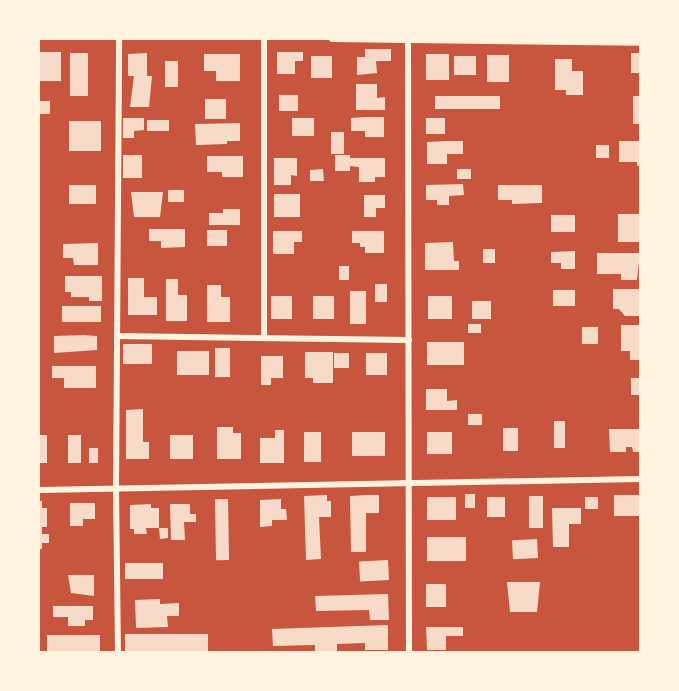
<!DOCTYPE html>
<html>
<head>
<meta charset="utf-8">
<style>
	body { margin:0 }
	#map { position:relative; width:679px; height:691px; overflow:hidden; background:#c8553d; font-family:"Open Sans",sans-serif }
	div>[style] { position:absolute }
	.building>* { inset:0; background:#f7dbc8; transform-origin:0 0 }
	.minor>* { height:6px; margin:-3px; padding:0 3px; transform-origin:3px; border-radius:3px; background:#fff3e0 }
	span { translate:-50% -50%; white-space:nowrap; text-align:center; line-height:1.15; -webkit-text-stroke:6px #fff3e0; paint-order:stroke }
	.frame { position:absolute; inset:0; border:40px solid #fff3e0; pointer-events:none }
</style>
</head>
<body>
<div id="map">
	<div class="building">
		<div style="clip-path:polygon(365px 49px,391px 49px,391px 61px,376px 61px,377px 73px,357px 75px,357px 57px,365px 57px)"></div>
		<div style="left:39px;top:52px;width:22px;height:29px"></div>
		<div style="clip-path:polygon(277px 52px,303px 52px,303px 61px,295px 61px,295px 74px,277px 74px)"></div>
		<div style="left:70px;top:53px;width:18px;height:43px"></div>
		<div style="clip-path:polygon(147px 53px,147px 76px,152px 76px,149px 107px,130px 107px,134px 76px,128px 76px,128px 54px)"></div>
		<div style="left:631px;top:53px;width:9px;height:20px"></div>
		<div style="clip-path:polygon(204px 54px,240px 54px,240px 81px,216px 81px,216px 71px,204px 71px)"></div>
		<div style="left:426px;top:54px;width:23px;height:26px"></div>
		<div style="left:487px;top:55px;width:22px;height:27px"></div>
		<div style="left:311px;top:56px;width:21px;height:22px"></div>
		<div style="left:454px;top:56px;width:22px;height:19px"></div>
		<div style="clip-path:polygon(555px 59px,572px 59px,572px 71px,583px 71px,583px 95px,566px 95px,566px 90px,555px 90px)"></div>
		<div style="left:165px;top:61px;width:13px;height:26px"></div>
		<div style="clip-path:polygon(356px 84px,377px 84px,377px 98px,385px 97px,385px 110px,356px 110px)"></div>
		<div style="left:279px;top:95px;width:19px;height:16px"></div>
		<div style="left:500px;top:96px;width:13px;height:65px;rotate:90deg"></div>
		<div style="left:633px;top:96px;width:7px;height:28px"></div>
		<div style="left:205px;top:99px;width:21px;height:20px"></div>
		<div style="left:39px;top:101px;width:11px;height:13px"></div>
		<div style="clip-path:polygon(365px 117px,384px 117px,384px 137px,365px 137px,365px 131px,351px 131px,351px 118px)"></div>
		<div style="clip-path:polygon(123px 118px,144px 118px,144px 130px,134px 131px,134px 138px,123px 138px)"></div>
		<div style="left:292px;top:118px;width:22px;height:18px"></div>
		<div style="left:426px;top:118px;width:19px;height:16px"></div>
		<div style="left:147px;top:120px;width:22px;height:11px"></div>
		<div style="left:69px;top:121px;width:32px;height:30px"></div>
		<div style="clip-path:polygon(240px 123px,240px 141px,227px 141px,227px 144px,196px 145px,195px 124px)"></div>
		<div style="left:331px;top:132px;width:13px;height:22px"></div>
		<div style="clip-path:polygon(447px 141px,463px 141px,463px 154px,447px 154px,447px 164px,427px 164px,427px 142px)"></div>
		<div style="clip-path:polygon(619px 141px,640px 141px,640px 166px,637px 166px,637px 162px,619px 162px)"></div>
		<div style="left:596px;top:145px;width:13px;height:13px"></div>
		<div style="left:123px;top:155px;width:19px;height:23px"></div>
		<div style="clip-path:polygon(335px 155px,350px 155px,350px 158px,385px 158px,385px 177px,375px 177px,375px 182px,359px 182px,359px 167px,350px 166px,350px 171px,335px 171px)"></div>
		<div style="clip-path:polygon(207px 156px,243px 156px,243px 177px,222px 177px,222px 172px,207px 172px)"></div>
		<div style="clip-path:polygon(274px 158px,297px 158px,297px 176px,291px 175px,291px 185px,274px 185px)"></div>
		<div style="clip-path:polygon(323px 169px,324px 181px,310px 181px,310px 170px)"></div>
		<div style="left:457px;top:169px;width:14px;height:10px"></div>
		<div style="clip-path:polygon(463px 184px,464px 195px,449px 196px,449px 205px,437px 205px,437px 200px,426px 200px,426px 185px)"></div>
		<div style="left:69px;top:185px;width:27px;height:19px"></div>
		<div style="clip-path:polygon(498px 185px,542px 185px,542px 203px,512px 204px,512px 200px,498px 200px)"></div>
		<div style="left:184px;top:190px;width:12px;height:16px;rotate:90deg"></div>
		<div style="clip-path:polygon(131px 192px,163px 192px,160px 217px,134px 217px)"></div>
		<div style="left:274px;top:194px;width:26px;height:23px"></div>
		<div style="clip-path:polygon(364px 195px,385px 195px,385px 208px,376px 208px,376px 217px,364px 217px)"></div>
		<div style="clip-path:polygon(223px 209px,240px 209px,240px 225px,209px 225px,209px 213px,223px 213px)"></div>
		<div style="left:618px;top:214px;width:22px;height:28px"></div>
		<div style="left:551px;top:215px;width:24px;height:17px"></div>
		<div style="clip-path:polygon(149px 229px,185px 229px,185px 247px,161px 248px,161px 241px,149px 241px)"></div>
		<div style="left:207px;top:230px;width:20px;height:16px"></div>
		<div style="clip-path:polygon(273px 231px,302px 231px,302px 242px,294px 242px,294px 254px,273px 254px)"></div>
		<div style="clip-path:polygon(352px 231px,384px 231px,384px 253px,365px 253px,365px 247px,360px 247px,360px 243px,352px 243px)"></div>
		<div style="clip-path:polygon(453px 242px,454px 261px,459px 261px,459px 270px,425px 270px,425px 243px)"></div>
		<div style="clip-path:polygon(98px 243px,98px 265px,74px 265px,73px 258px,63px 258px,63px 244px)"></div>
		<div style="left:483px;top:249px;width:12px;height:14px"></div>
		<div style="clip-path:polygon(575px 251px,575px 269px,561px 269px,561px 263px,551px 263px,551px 252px)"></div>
		<div style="clip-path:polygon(597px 253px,640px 253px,637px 280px,621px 280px,621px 274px,597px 274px)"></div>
		<div style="left:339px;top:266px;width:10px;height:14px"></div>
		<div style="clip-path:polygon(65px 276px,102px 276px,102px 301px,89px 301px,89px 297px,71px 297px,71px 292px,65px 292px)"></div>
		<div style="clip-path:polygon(128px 278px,144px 278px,144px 297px,157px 297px,157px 315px,128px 315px)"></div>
		<div style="clip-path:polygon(166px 279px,178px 279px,178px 295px,187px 295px,187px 321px,166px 321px)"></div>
		<div style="left:375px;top:284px;width:12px;height:18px"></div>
		<div style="clip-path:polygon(207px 285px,221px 285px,221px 297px,230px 297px,230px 322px,207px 322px)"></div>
		<div style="clip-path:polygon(613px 289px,640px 289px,640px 316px,625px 316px,619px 309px,613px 309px)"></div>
		<div style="left:553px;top:290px;width:22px;height:16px"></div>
		<div style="left:350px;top:291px;width:16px;height:33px"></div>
		<div style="left:271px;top:296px;width:21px;height:23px"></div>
		<div style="left:313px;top:296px;width:21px;height:23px"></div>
		<div style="left:452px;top:296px;width:23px;height:24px;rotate:90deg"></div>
		<div style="left:472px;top:301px;width:19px;height:18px"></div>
		<div style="left:101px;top:306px;width:16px;height:39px;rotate:90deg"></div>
		<div style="left:468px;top:324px;width:13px;height:9px"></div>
		<div style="clip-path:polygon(621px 325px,640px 325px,640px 360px,630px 360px,630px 351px,621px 351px)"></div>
		<div style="left:582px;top:327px;width:16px;height:17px"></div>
		<div style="clip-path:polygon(84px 335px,97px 336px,97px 350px,54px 353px,54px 336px)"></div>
		<div style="left:427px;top:342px;width:37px;height:23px"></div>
		<div style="left:123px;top:344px;width:29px;height:20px"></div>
		<div style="left:215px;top:348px;width:15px;height:29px"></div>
		<div style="left:177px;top:351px;width:32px;height:24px"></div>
		<div style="clip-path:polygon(305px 352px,333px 352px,333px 383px,313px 383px,313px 378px,305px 378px)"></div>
		<div style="left:334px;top:353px;width:15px;height:15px"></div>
		<div style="left:366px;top:353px;width:21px;height:22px"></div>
		<div style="clip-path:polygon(261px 356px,283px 356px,283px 378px,271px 378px,271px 385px,261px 385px)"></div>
		<div style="clip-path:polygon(52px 366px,96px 366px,96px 388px,64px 388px,64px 378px,52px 378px)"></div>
		<div style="left:631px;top:378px;width:9px;height:17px"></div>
		<div style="clip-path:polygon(426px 389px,447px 389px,447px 401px,457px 400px,457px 410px,426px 410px)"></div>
		<div style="clip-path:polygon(143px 409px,143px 442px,149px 442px,149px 459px,126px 459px,126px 410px)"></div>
		<div style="left:468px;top:414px;width:14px;height:11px"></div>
		<div style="left:554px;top:421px;width:11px;height:27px"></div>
		<div style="clip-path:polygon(217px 427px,233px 427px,233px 433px,241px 433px,241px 459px,217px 459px)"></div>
		<div style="left:503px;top:428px;width:15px;height:23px"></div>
		<div style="clip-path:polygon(609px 429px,640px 429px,640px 452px,633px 452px,632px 447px,626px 447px,626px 452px,610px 452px)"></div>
		<div style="clip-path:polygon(275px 430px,284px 430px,284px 463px,260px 463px,260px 438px,275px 438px)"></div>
		<div style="left:304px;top:432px;width:17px;height:30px"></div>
		<div style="left:352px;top:432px;width:33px;height:24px"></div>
		<div style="left:427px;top:432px;width:25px;height:22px"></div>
		<div style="left:39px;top:435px;width:8px;height:28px"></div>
		<div style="left:68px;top:435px;width:13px;height:28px"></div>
		<div style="left:170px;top:435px;width:23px;height:24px"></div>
		<div style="left:89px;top:448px;width:9px;height:15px"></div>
		<div style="left:465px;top:494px;width:10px;height:14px"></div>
		<div style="clip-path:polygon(327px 495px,327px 501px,331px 501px,331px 517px,319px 517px,321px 559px,306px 560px,304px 496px)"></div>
		<div style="clip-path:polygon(365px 495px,379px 495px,379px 513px,366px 513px,366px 552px,351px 552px,350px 496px)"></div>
		<div style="left:614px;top:495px;width:26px;height:21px"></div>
		<div style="left:529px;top:496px;width:14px;height:32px"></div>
		<div style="left:427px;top:497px;width:29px;height:23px"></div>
		<div style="left:487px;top:497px;width:18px;height:20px"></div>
		<div style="left:598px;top:497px;width:12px;height:13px;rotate:90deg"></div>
		<div style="left:228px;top:499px;width:61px;height:13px;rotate:89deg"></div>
		<div style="clip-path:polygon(281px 499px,281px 509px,286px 509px,287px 520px,272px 520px,272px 526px,260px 527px,260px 500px)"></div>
		<div style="clip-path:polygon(39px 501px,42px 501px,42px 508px,47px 508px,47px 527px,42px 527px,42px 534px,49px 534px,49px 543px,42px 543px,42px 549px,39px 549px)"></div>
		<div style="clip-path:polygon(70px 503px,95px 503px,95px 519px,83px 519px,83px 526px,70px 526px)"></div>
		<div style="clip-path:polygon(151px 504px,151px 508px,159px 508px,159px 528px,146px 528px,147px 534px,134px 534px,134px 529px,130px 529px,130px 505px)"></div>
		<div style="clip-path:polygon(170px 504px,190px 504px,190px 514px,196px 514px,196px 522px,184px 522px,185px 540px,171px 540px)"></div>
		<div style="clip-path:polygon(552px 508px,581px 508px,581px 524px,569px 524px,569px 547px,553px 547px)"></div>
		<div style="clip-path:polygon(159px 528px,168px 528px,168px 538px,160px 539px)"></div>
		<div style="left:427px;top:537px;width:39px;height:24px"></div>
		<div style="left:537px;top:539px;width:19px;height:25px;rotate:87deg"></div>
		<div style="left:388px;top:560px;width:20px;height:29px;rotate:87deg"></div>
		<div style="left:163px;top:563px;width:16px;height:38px;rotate:90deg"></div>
		<div style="clip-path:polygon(68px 575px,94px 575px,94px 596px,71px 593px)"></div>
		<div style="clip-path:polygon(507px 582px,540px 582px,537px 612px,510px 612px)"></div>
		<div style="left:426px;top:584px;width:20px;height:23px"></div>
		<div style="clip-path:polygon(388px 594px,389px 620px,370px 620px,369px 610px,316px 611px,315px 596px)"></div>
		<div style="clip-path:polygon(160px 599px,160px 604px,179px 603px,179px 616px,167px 616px,168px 627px,136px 628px,135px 600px)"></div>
		<div style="clip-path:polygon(53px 606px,93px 606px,93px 620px,85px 620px,85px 626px,68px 626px,68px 617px,53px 617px)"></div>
		<div style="clip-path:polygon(388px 625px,388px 650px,365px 650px,365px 643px,337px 644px,337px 652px,315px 652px,315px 645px,273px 646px,272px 629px)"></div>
		<div style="clip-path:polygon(426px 627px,463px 627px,463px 636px,446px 636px,446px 650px,427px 650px)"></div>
		<div style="left:208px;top:634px;width:18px;height:83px;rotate:90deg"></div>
		<div style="left:100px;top:635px;width:17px;height:53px;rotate:90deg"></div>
	</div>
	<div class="minor">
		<div style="left:264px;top:39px;width:299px;rotate:90deg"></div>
		<div style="left:332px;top:39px;width:308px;rotate:0.7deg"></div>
		<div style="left:408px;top:40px;width:612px;rotate:89.91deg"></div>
		<div style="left:117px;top:336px;width:292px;rotate:0.8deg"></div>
		<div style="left:39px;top:490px;width:601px;rotate:-1.05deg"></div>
		<div style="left:118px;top:652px;width:164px;rotate:-90.7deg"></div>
		<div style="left:116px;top:488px;width:449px;rotate:-89.6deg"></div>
	</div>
	<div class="frame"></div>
</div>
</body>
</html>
